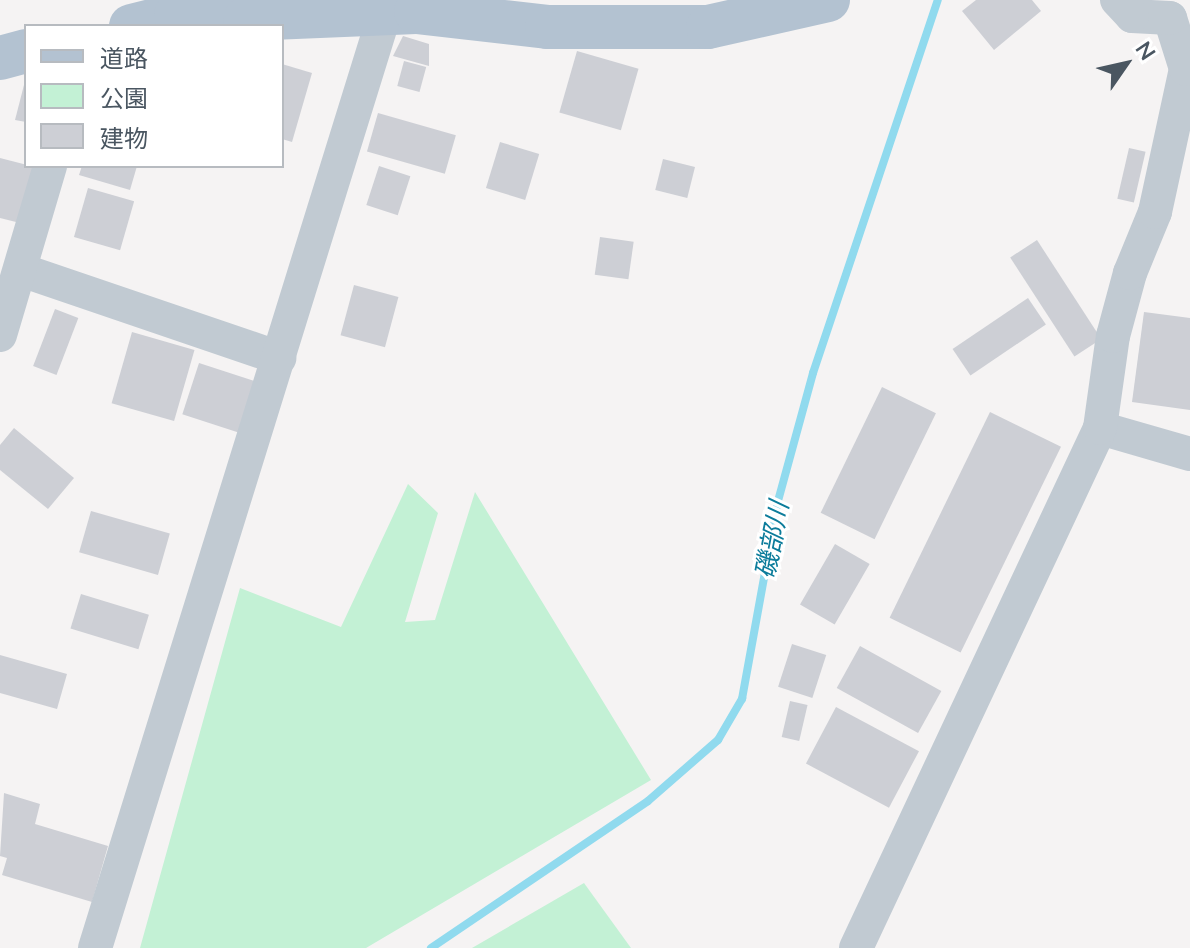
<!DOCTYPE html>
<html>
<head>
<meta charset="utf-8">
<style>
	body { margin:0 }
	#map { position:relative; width:1190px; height:948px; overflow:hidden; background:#f5f3f3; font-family:Mulish,"Noto Sans JP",sans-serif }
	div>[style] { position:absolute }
	.green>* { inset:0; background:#c3f1d5 }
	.stream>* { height:8px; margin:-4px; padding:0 4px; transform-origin:4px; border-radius:4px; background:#90daee }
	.building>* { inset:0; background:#cdcfd5; transform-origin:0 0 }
	.minor>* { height:34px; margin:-17px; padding:0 17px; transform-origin:17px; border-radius:17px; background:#c1cad2 }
	.major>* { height:44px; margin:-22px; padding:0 22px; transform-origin:22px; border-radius:22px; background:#b3c2d1 }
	span { translate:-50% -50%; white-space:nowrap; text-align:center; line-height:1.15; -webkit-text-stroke:6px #fff; paint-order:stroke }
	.water-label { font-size:26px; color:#0c7c9b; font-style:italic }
	.legend { position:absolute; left:24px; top:24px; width:260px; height:144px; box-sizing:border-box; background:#fff; border:2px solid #b7bbc0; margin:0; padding:10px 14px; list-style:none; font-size:24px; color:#4a5661 }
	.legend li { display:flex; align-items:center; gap:16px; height:40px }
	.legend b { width:40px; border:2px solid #b7bbc0 }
	.north { position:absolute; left:1086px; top:24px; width:80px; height:80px; -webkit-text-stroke:6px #fff; paint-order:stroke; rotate:56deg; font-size:22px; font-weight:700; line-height:32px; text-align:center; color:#4a5661 }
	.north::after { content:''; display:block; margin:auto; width:28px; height:36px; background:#4a5661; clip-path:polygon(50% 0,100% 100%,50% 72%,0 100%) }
</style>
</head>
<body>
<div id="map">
	<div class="green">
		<div style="clip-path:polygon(408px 484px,438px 513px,405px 622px,435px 620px,475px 492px,651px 780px,366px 948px,140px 948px,240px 588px,341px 627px)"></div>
		<div style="clip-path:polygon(584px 883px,631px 948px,472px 948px)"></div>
	</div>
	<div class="stream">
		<div style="left:431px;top:948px;width:262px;rotate:-34.1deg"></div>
		<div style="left:648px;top:801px;width:93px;rotate:-41.1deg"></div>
		<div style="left:718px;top:740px;width:48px;rotate:-59.7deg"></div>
		<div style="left:742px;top:699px;width:201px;rotate:-79.7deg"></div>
		<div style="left:778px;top:501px;width:133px;rotate:-74.7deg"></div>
		<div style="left:813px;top:373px;width:393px;rotate:-71.5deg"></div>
	</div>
	<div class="building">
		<div style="clip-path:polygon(976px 0,1032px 0,1041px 11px,994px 50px,962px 11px)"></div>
		<div style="clip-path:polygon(403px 36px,429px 44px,429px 66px,393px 56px)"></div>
		<div style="left:577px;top:51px;width:64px;height:64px;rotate:16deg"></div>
		<div style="left:404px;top:61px;width:23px;height:26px;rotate:15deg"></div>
		<div style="clip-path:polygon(282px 64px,312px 73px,292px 142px,282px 139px)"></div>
		<div style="clip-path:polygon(25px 81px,26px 82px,26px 122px,15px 120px)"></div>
		<div style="left:378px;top:113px;width:81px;height:40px;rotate:16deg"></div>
		<div style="left:500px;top:142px;width:41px;height:48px;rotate:17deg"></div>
		<div style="left:1129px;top:148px;width:17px;height:52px;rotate:13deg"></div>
		<div style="clip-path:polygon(0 158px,35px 167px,20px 223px,0 218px)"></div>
		<div style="left:663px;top:159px;width:33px;height:32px;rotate:14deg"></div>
		<div style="clip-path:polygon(82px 166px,137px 166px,130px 190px,79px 175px)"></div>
		<div style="left:379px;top:166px;width:33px;height:41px;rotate:18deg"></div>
		<div style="left:88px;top:188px;width:48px;height:51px;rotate:16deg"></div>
		<div style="left:600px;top:237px;width:34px;height:38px;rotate:8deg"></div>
		<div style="left:1037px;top:240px;width:118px;height:32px;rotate:57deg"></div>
		<div style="left:354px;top:285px;width:46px;height:52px;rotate:15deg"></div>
		<div style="left:1028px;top:298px;width:32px;height:91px;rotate:56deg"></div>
		<div style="left:55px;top:309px;width:25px;height:61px;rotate:21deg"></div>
		<div style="clip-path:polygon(1144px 312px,1190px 318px,1190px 410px,1132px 402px)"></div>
		<div style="left:132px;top:332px;width:65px;height:74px;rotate:16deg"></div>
		<div style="left:199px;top:363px;width:59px;height:54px;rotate:18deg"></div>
		<div style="left:882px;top:387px;width:60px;height:140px;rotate:26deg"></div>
		<div style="left:990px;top:412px;width:79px;height:229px;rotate:26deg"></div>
		<div style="clip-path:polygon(14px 428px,74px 478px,48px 509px,0 470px,0 445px)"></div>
		<div style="left:91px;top:511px;width:82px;height:43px;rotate:16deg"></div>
		<div style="left:835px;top:544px;width:40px;height:70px;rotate:30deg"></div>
		<div style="left:81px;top:594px;width:71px;height:36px;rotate:17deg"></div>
		<div style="left:792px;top:644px;width:36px;height:45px;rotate:18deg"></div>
		<div style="left:860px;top:646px;width:93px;height:48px;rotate:29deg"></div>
		<div style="clip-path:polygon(0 655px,67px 674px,57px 709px,0 693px)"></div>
		<div style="left:790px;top:701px;width:18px;height:37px;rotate:13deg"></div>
		<div style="left:836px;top:707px;width:94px;height:64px;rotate:28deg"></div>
		<div style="clip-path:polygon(4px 793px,40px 804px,35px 824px,108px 846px,92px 902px,2px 875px,7px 858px,0 856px)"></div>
	</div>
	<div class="minor">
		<div style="left:21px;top:270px;width:273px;rotate:18.8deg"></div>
		<div style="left:0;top:335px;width:176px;rotate:-73.5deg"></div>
		<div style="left:1100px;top:428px;width:94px;rotate:16.1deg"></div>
		<div style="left:95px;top:948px;width:979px;rotate:-72.77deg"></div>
		<div style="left:856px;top:948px;width:574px;rotate:-64.86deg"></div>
		<div style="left:1100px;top:428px;width:93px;rotate:-82deg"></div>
		<div style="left:1113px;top:336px;width:65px;rotate:-74.9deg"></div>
		<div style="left:1130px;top:273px;width:66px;rotate:-67.7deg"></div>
		<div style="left:1155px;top:212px;width:146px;rotate:-77.8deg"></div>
		<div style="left:1186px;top:69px;width:53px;rotate:-107.4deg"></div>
		<div style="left:1170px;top:18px;width:38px;rotate:-177deg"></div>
		<div style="left:1132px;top:16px;width:22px;rotate:-133deg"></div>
	</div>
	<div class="major">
		<div style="left:131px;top:26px;width:46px;rotate:-13.7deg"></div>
		<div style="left:176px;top:15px;width:69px;rotate:3.3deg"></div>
		<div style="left:245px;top:19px;width:171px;rotate:-2.3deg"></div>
		<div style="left:416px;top:12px;width:132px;rotate:6.5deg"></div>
		<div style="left:547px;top:27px;width:161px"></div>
		<div style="left:708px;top:27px;width:123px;rotate:-12.7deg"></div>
		<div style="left:0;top:58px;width:27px;rotate:-15deg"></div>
	</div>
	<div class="water-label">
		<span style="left:772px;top:540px;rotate:-79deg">磯部川</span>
	</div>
	<ul class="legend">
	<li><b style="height:10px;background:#b3c2d1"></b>道路</li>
	<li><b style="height:22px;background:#c3f1d5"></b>公園</li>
	<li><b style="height:22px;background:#cdcfd5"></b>建物</li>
	</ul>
	<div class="north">N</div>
</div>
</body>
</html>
